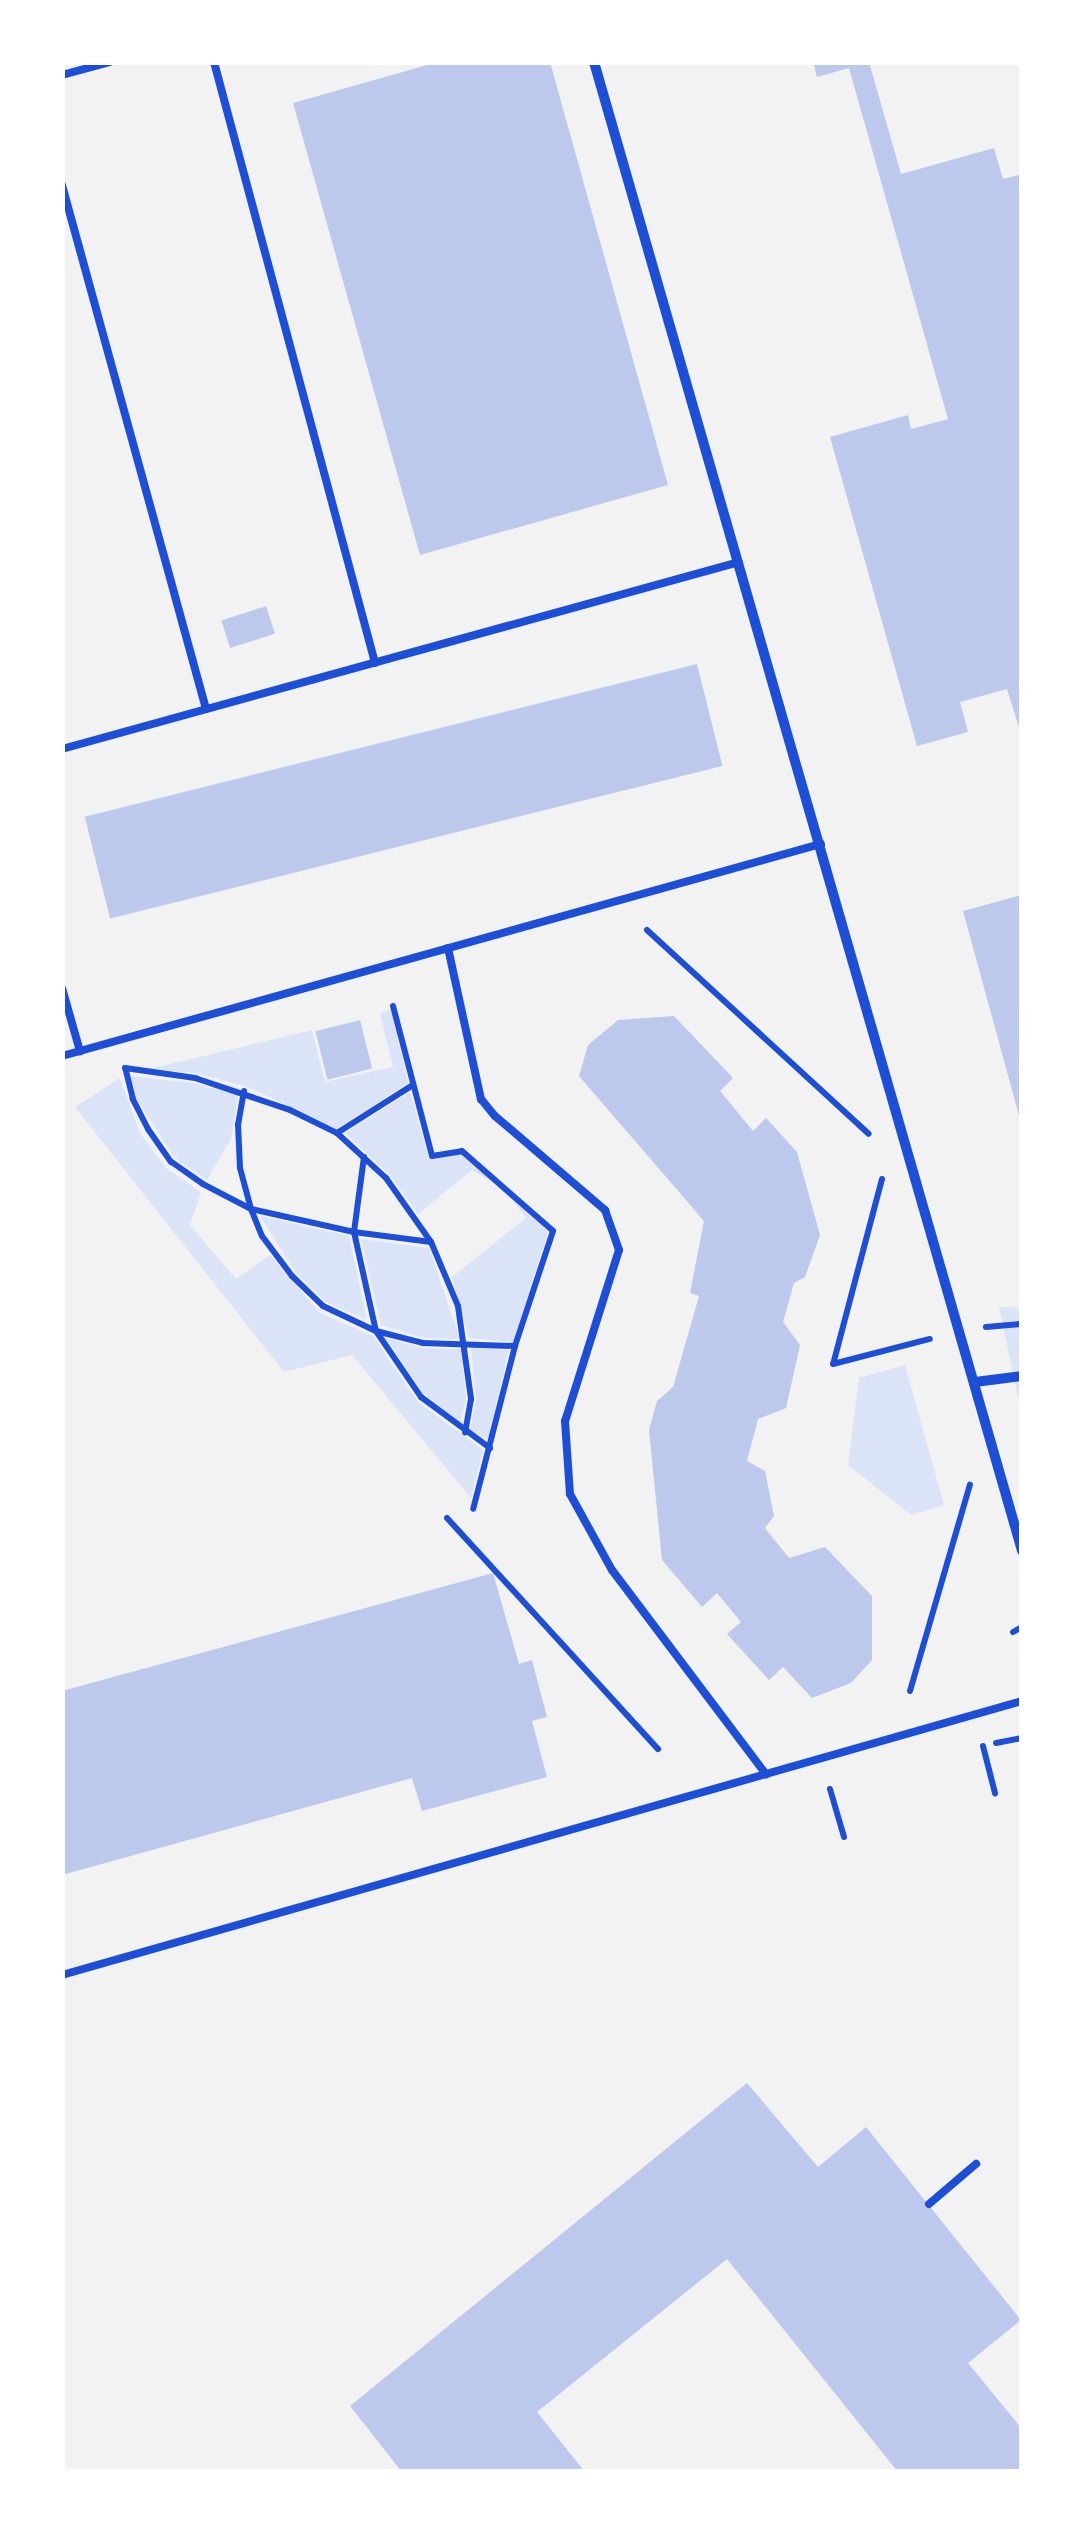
<!DOCTYPE html>
<html>
<head>
<meta charset="utf-8">
<style>
	body { margin:0 }
	#map { position:relative; width:1084px; height:2534px; overflow:hidden; background:#f2f2f2; font-family:"IBM Plex Sans",sans-serif }
	div>[style] { position:absolute }
	.green>* { inset:0; background:#dbe4f7 }
	.building>* { inset:0; background:#bdc9ec; transform-origin:0 0 }
	.path>* { height:6px; margin:-3px; padding:0 3px; transform-origin:3px; border-radius:3px; background:#1d4ed8 }
	.service>* { height:8px; margin:-4px; padding:0 4px; transform-origin:4px; border-radius:4px; background:#1d4ed8 }
	.minor>* { height:10px; margin:-5px; padding:0 5px; transform-origin:5px; border-radius:5px; background:#1d4ed8 }
	span { translate:-50% -50%; white-space:nowrap; text-align:center; line-height:1.15; -webkit-text-stroke:8px #fff; paint-order:stroke }
	.frame { position:absolute; inset:0; border:65px solid #fff; pointer-events:none }
</style>
</head>
<body>
<div id="map">
	<div class="green">
		<div style="clip-path:polygon(391px 1010px,408px 1083px,337px 1129px,248px 1087px,195px 1073px,149px 1069px,312px 1030px,325px 1082px,393px 1067px,380px 1013px)"></div>
		<div style="clip-path:polygon(131px 1076px,193px 1083px,238px 1095px,231px 1139px,207px 1180px,175px 1158px,137px 1100px)"></div>
		<div style="clip-path:polygon(120px 1078px,140px 1133px,166px 1168px,201px 1192px,190px 1225px,236px 1279px,270px 1255px,320px 1313px,373px 1336px,418px 1402px,483px 1450px,471px 1498px,352px 1355px,284px 1372px,75px 1107px)"></div>
		<div style="clip-path:polygon(410px 1092px,429px 1159px,461px 1154px,492px 1182px,472px 1170px,418px 1214px,389px 1174px,345px 1133px)"></div>
		<div style="clip-path:polygon(511px 1198px,548px 1232px,513px 1342px,469px 1338px,452px 1277px,526px 1218px)"></div>
		<div style="clip-path:polygon(260px 1216px,349px 1236px,367px 1320px,326px 1302px,295px 1272px)"></div>
		<div style="clip-path:polygon(361px 1239px,429px 1248px,460px 1339px,425px 1338px,381px 1325px)"></div>
		<div style="clip-path:polygon(999px 1307px,1021px 1308px,1021px 1411px)"></div>
		<div style="clip-path:polygon(386px 1338px,421px 1348px,461px 1349px,466px 1400px,460px 1423px,423px 1393px)"></div>
		<div style="clip-path:polygon(471px 1348px,509px 1350px,488px 1439px,470px 1430px,476px 1400px)"></div>
		<div style="clip-path:polygon(905px 1365px,944px 1505px,911px 1515px,848px 1465px,859px 1378px)"></div>
	</div>
	<div class="building">
		<div style="clip-path:polygon(438px 62px,550px 62px,668px 485px,420px 555px,293px 103px)"></div>
		<div style="clip-path:polygon(813px 62px,869px 62px,901px 174px,994px 148px,1003px 179px,1022px 174px,1022px 737px,1007px 689px,960px 702px,968px 732px,917px 746px,830px 437px,908px 415px,911px 429px,948px 419px,849px 68px,817px 77px)"></div>
		<div style="left:266px;top:606px;width:29px;height:47px;rotate:72deg"></div>
		<div style="left:697px;top:664px;width:105px;height:631px;rotate:76deg"></div>
		<div style="clip-path:polygon(1022px 895px,1022px 1119px,1020px 1119px,963px 911px)"></div>
		<div style="clip-path:polygon(674px 1016px,733px 1078px,720px 1091px,753px 1131px,766px 1118px,797px 1152px,820px 1235px,805px 1277px,794px 1283px,783px 1322px,800px 1345px,786px 1408px,758px 1419px,747px 1461px,765px 1471px,774px 1516px,765px 1528px,789px 1558px,825px 1547px,872px 1596px,872px 1660px,851px 1683px,812px 1698px,783px 1667px,769px 1680px,727px 1634px,741px 1622px,717px 1593px,702px 1607px,662px 1560px,649px 1430px,657px 1401px,673px 1387px,699px 1296px,690px 1293px,704px 1221px,579px 1076px,588px 1045px,618px 1020px)"></div>
		<div style="left:360px;top:1020px;width:50px;height:46px;rotate:76deg"></div>
		<div style="clip-path:polygon(493px 1573px,519px 1664px,532px 1660px,547px 1717px,532px 1721px,547px 1777px,422px 1811px,412px 1778px,62px 1875px,62px 1691px)"></div>
		<div style="clip-path:polygon(747px 2083px,818px 2167px,866px 2127px,1021px 2320px,968px 2363px,1022px 2429px,1022px 2472px,898px 2472px,727px 2259px,537px 2412px,585px 2472px,402px 2472px,350px 2406px)"></div>
	</div>
	<div class="path">
		<div style="left:647px;top:930px;width:301px;rotate:42.6deg"></div>
		<div style="left:393px;top:1006px;width:155px;rotate:75.4deg"></div>
		<div style="left:432px;top:1156px;width:30px;rotate:-9deg"></div>
		<div style="left:462px;top:1151px;width:121px;rotate:41.3deg"></div>
		<div style="left:553px;top:1231px;width:121px;rotate:108.3deg"></div>
		<div style="left:515px;top:1346px;width:168px;rotate:104.4deg"></div>
		<div style="left:244px;top:1091px;width:34px;rotate:100deg"></div>
		<div style="left:238px;top:1124px;width:44px;rotate:87.4deg"></div>
		<div style="left:240px;top:1168px;width:42px;rotate:75deg"></div>
		<div style="left:251px;top:1209px;width:29px;rotate:68deg"></div>
		<div style="left:262px;top:1236px;width:50px;rotate:53.1deg"></div>
		<div style="left:292px;top:1276px;width:43px;rotate:44.1deg"></div>
		<div style="left:323px;top:1306px;width:59px;rotate:25.3deg"></div>
		<div style="left:376px;top:1331px;width:49px;rotate:14.3deg"></div>
		<div style="left:423px;top:1343px;width:92px;rotate:1.9deg"></div>
		<div style="left:337px;top:1133px;width:90px;rotate:-32.3deg"></div>
		<div style="left:364px;top:1157px;width:76px;rotate:97.6deg"></div>
		<div style="left:354px;top:1232px;width:101px;rotate:77.5deg"></div>
		<div style="left:376px;top:1331px;width:80px;rotate:55.7deg"></div>
		<div style="left:421px;top:1397px;width:86px;rotate:36.5deg"></div>
		<div style="left:882px;top:1179px;width:191px;rotate:104.8deg"></div>
		<div style="left:833px;top:1364px;width:100px;rotate:-14.5deg"></div>
		<div style="left:431px;top:1242px;width:78px;rotate:-172.6deg"></div>
		<div style="left:354px;top:1232px;width:106px;rotate:-167.4deg"></div>
		<div style="left:251px;top:1209px;width:54px;rotate:-152.5deg"></div>
		<div style="left:203px;top:1184px;width:39px;rotate:-145deg"></div>
		<div style="left:171px;top:1162px;width:40px;rotate:-124.9deg"></div>
		<div style="left:148px;top:1129px;width:34px;rotate:-117deg"></div>
		<div style="left:133px;top:1099px;width:32px;rotate:-104deg"></div>
		<div style="left:125px;top:1068px;width:71px;rotate:8.1deg"></div>
		<div style="left:195px;top:1078px;width:100px;rotate:18.6deg"></div>
		<div style="left:290px;top:1110px;width:52px;rotate:26.1deg"></div>
		<div style="left:337px;top:1133px;width:67px;rotate:42.6deg"></div>
		<div style="left:386px;top:1178px;width:78px;rotate:54.9deg"></div>
		<div style="left:431px;top:1242px;width:69px;rotate:67.1deg"></div>
		<div style="left:458px;top:1306px;width:94px;rotate:82deg"></div>
		<div style="left:471px;top:1399px;width:34px;rotate:100deg"></div>
		<div style="left:986px;top:1327px;width:36px;rotate:-5deg"></div>
		<div style="left:447px;top:1518px;width:313px;rotate:47.6deg"></div>
		<div style="left:1013px;top:1632px;width:10px;rotate:-29deg"></div>
		<div style="left:910px;top:1691px;width:215px;rotate:-73.8deg"></div>
		<div style="left:996px;top:1743px;width:26px;rotate:-11deg"></div>
		<div style="left:983px;top:1746px;width:49px;rotate:75.7deg"></div>
		<div style="left:830px;top:1789px;width:50px;rotate:73.7deg"></div>
	</div>
	<div class="service">
		<div style="left:214px;top:62px;width:622px;rotate:75deg"></div>
		<div style="left:62px;top:75px;width:50px;rotate:-15.2deg"></div>
		<div style="left:62px;top:185px;width:543px;rotate:74.63deg"></div>
		<div style="left:62px;top:749px;width:702px;rotate:-15.44deg"></div>
		<div style="left:448px;top:948px;width:155px;rotate:77.7deg"></div>
		<div style="left:481px;top:1099px;width:22px;rotate:51deg"></div>
		<div style="left:495px;top:1116px;width:145px;rotate:40.5deg"></div>
		<div style="left:605px;top:1210px;width:42px;rotate:70.7deg"></div>
		<div style="left:619px;top:1250px;width:179px;rotate:107.5deg"></div>
		<div style="left:565px;top:1421px;width:73px;rotate:86.1deg"></div>
		<div style="left:570px;top:1494px;width:87px;rotate:61.1deg"></div>
		<div style="left:612px;top:1570px;width:256px;rotate:53deg"></div>
		<div style="left:62px;top:988px;width:66px;rotate:74.1deg"></div>
		<div style="left:62px;top:1056px;width:788px;rotate:-15.61deg"></div>
		<div style="left:62px;top:1975px;width:998px;rotate:-15.93deg"></div>
		<div style="left:929px;top:2204px;width:62px;rotate:-40.4deg"></div>
	</div>
	<div class="minor">
		<div style="left:594px;top:62px;width:1549px;rotate:73.96deg"></div>
		<div style="left:975px;top:1382px;width:47px;rotate:-7.3deg"></div>
	</div>
	<div class="frame"></div>
</div>
</body>
</html>
